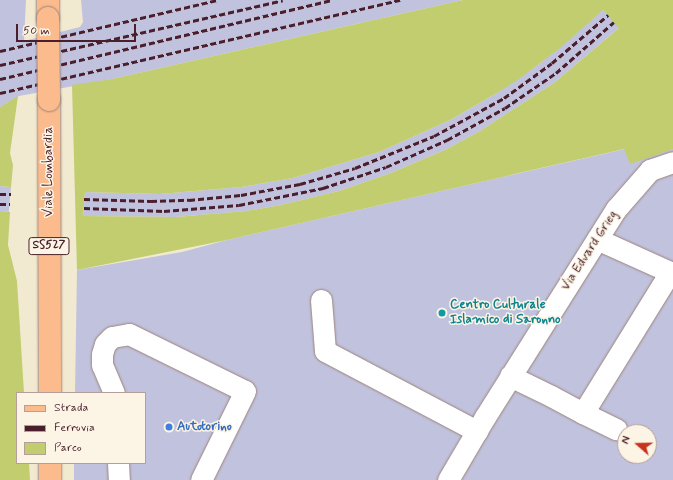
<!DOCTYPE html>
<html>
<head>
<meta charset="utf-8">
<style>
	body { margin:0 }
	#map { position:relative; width:673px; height:480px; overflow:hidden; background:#f1ead0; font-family:Mynerve,sans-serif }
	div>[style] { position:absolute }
	.industrial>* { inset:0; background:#c1c2dd; transform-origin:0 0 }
	.green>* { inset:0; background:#c1cd6f }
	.roads { filter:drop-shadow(0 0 1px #9e847e) drop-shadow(0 0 1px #9e847e) }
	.minor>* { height:21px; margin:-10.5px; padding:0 10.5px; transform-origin:10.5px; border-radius:10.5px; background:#fff }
	.major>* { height:22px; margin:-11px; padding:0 11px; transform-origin:11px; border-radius:11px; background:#fbbb8d }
	.rail>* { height:3px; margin-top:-1.5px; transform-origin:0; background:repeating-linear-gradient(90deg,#4a1f2b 0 6px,transparent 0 9px) }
	.bridges { filter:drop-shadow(0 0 1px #9e847e) drop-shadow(0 0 1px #9e847e) }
	.major-bridge>* { height:22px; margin:-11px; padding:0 11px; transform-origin:11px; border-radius:11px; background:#fbbb8d }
	.dots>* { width:11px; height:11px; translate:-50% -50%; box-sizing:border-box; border:2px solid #fcf5e5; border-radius:50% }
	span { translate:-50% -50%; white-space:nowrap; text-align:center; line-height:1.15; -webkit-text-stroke:3px #fcf5e5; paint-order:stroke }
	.shield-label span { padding:1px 3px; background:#fcf5e5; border:1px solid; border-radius:3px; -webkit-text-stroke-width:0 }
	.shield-label { font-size:12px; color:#4a1f2b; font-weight:700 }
	.street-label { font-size:13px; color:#4a1f2b }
	.culture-label { font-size:13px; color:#0d838f; font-weight:700 }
	.left { translate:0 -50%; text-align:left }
	.shop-label { font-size:13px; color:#366cbe; font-weight:700 }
	.legend { position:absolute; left:16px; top:392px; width:130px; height:72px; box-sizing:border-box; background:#fcf5e5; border:1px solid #b59f9b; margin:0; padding:5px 7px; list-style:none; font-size:12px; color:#4a1f2b }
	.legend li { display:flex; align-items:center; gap:8px; height:20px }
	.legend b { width:20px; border:1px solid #b59f9b }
	.north { position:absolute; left:617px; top:424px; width:40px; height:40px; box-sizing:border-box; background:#fcf5e5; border:1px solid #b59f9b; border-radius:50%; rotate:290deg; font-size:11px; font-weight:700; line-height:16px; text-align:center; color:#4a1f2b }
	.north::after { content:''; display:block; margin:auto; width:14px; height:18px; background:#c8321e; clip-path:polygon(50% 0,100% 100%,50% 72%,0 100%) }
	.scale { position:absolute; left:16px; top:24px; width:120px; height:18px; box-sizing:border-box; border:2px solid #4a1f2b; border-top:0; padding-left:5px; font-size:12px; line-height:14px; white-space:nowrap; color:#4a1f2b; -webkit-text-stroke:3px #fcf5e5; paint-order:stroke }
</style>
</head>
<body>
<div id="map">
	<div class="industrial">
		<div style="clip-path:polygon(0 0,26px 0,24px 41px,80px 27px,83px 22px,81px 0,463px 0,112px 79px,19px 96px,0 107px)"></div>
		<div style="clip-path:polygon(603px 10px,620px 27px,554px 83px,480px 131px,447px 149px,391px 173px,339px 191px,281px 205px,246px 211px,176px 217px,83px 216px,85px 192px,160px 194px,241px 187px,293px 178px,379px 152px,450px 120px,495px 94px,539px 64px)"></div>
		<div style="clip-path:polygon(evenodd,625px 149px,630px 163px,673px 149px,673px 480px,74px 480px,74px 463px,145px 463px,145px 393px,75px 393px,77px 270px,182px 252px,227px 240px,625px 149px,625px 432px,649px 432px,649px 456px,625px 456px,625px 432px)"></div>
		<div style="left:0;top:186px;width:11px;height:25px;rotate:5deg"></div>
	</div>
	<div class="green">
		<div style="clip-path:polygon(evenodd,463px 0,673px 0,673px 149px,630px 164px,624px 149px,227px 240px,77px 270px,72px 85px,112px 79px,463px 0,603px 10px,619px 28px,554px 83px,480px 131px,447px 149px,391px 173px,339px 191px,281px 205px,246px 211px,176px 217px,83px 216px,85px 192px,160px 194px,241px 187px,293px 178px,379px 152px,450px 120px,495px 94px,519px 79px,560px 48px,603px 10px)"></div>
		<div style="clip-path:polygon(18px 96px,10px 153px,13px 165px,11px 187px,0 186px,0 107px)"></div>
		<div style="clip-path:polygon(0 211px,10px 212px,8px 245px,17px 281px,24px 393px,17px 393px,17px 463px,29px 463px,30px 480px,0 480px)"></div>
	</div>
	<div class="roads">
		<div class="minor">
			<div style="left:321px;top:300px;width:51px;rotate:85.5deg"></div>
			<div style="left:325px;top:351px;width:172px;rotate:27.8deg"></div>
			<div style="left:510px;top:376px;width:46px;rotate:26deg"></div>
			<div style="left:551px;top:396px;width:36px;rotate:28deg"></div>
			<div style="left:583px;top:413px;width:166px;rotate:-58.3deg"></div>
			<div style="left:670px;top:272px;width:80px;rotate:-155.7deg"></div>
			<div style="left:114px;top:393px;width:30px;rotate:-113deg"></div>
			<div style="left:102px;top:365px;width:11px;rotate:-90deg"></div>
			<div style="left:102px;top:354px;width:10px;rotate:-73deg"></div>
			<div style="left:105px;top:344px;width:10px;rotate:-45deg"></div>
			<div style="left:112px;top:337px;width:17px;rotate:-10deg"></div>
			<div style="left:129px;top:334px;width:129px;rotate:26.2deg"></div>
			<div style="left:245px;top:391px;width:99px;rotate:116.3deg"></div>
			<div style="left:583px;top:413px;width:37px;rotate:26deg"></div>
			<div style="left:118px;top:463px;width:17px;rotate:87deg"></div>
			<div style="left:448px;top:480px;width:73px;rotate:-59.6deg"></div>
			<div style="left:485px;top:417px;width:246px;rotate:-57.8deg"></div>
			<div style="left:616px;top:209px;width:52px;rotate:-48.9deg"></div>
			<div style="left:650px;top:170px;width:24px;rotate:-19deg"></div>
		</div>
		<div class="major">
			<div style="left:48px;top:0;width:18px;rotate:90deg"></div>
			<div style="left:49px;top:100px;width:293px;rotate:89.8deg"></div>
			<div style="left:50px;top:463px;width:17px;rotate:90deg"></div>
		</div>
	</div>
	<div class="rail">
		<div style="left:0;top:51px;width:224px;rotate:-13.2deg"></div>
		<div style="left:0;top:65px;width:290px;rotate:-12.9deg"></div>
		<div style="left:0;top:79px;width:340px;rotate:-13.4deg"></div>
		<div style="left:0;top:93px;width:411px;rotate:-13.1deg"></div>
		<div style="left:0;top:194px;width:11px"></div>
		<div style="left:84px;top:199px;width:67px;rotate:1.7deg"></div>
		<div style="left:151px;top:201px;width:38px;rotate:-2deg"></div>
		<div style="left:189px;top:200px;width:52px;rotate:-5.5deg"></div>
		<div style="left:241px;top:195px;width:60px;rotate:-10.6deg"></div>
		<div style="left:300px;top:184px;width:57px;rotate:-16.2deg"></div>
		<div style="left:355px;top:168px;width:85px;rotate:-22.1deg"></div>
		<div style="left:434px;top:136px;width:80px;rotate:-28.5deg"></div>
		<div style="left:504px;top:98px;width:59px;rotate:-36.1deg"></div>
		<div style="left:552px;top:63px;width:74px;rotate:-40.6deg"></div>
		<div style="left:0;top:204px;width:10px"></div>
		<div style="left:84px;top:208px;width:80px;rotate:2.1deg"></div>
		<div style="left:164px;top:211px;width:75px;rotate:-4.6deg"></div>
		<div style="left:239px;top:205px;width:86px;rotate:-11.4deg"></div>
		<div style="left:323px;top:188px;width:66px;rotate:-18.4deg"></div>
		<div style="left:386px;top:167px;width:67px;rotate:-23.9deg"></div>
		<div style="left:447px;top:140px;width:66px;rotate:-28.9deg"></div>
		<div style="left:505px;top:108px;width:62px;rotate:-34.5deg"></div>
		<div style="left:556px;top:73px;width:77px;rotate:-41.3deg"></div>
	</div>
	<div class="bridges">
		<div class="major-bridge">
			<div style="left:48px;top:18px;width:82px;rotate:89.3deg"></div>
		</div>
	</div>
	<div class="dots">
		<div style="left:442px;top:313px;background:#0f9aa8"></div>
		<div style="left:169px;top:427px;background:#3f7fe0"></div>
	</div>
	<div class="shield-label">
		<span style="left:49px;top:246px">SS527</span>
	</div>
	<div class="street-label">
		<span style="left:49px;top:172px;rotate:-90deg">Viale Lombardia</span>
		<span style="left:590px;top:251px;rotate:-57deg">Via Edvard Grieg</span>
	</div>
	<div class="culture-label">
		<span class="left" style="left:450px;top:313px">Centro Culturale<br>Islamico di Saronno</span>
	</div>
	<div class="shop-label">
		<span class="left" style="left:177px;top:427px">Autotorino</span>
	</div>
	<ul class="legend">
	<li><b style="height:5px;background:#fbbb8d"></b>Strada</li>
	<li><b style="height:5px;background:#4a1f2b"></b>Ferrovia</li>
	<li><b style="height:11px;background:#c1cd6f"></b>Parco</li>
	</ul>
	<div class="north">N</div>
	<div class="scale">50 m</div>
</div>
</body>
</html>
